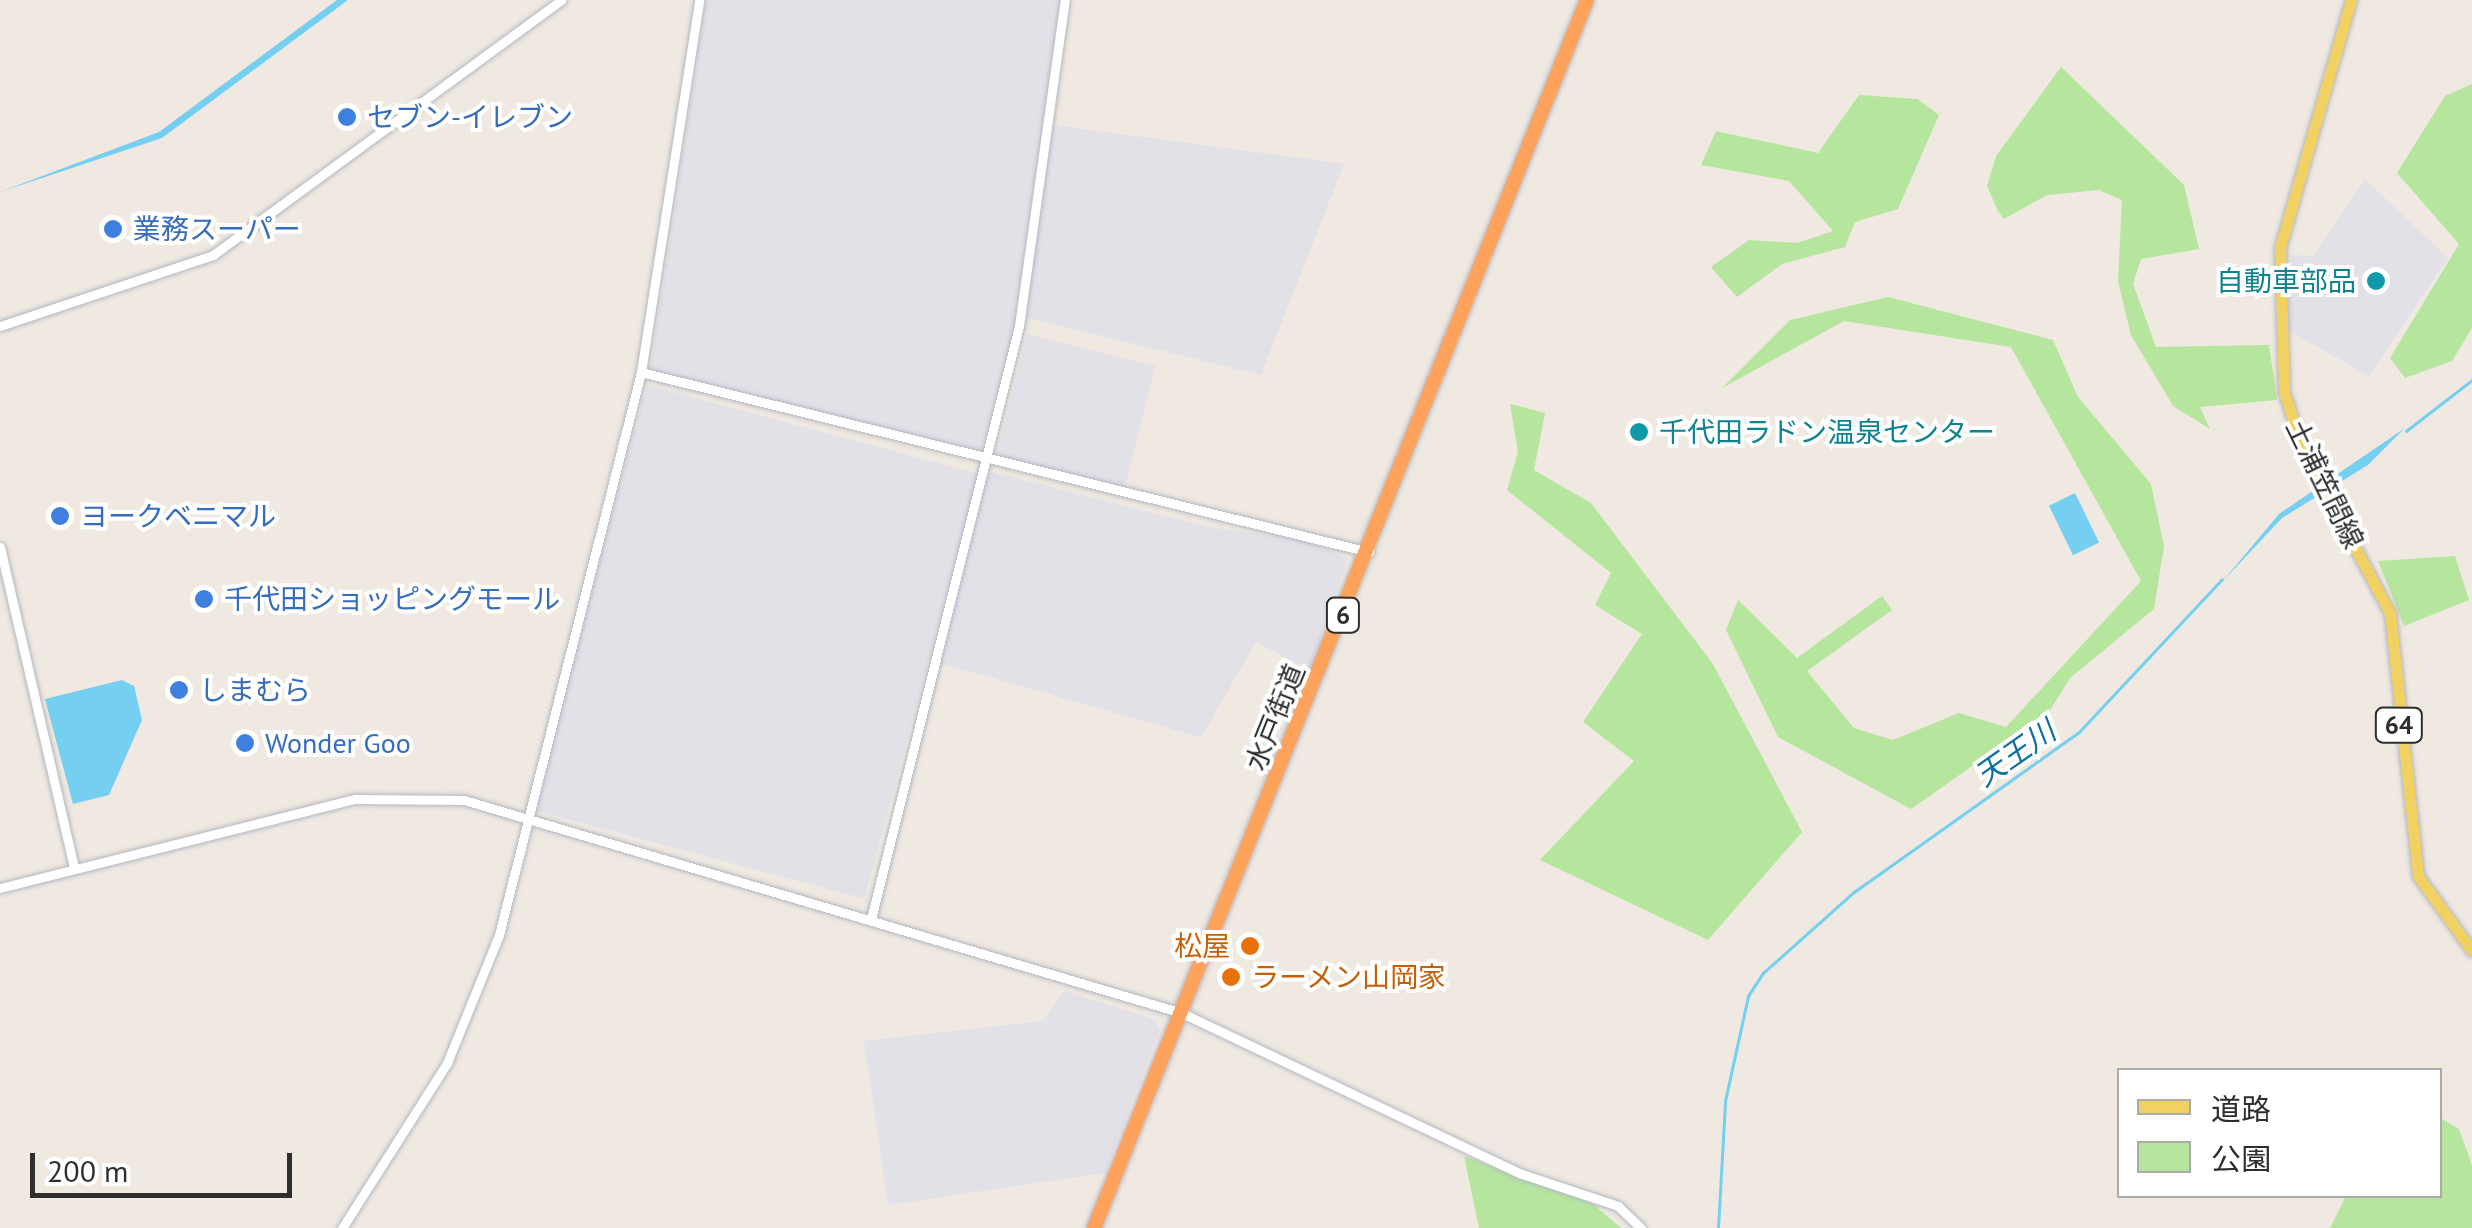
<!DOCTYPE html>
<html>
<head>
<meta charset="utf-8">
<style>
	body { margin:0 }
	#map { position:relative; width:2472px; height:1228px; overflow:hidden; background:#efe9e1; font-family:"PT Sans","Noto Sans JP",sans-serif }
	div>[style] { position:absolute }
	.industrial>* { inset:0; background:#e3e1e8; transform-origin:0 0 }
	.green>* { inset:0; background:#b6e59e }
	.water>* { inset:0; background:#75cff0; transform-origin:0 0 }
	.stream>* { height:2.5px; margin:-1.25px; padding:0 1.25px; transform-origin:1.25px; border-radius:1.25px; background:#75cff0 }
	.roads { filter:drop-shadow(0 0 2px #b4b7c1) drop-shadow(0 0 2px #b4b7c1) }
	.minor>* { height:9px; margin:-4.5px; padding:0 4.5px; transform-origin:4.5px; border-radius:4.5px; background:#fff }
	.major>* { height:11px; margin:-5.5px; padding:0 5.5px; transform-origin:5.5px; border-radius:5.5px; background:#f2d163 }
	.highway>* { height:14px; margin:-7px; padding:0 7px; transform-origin:7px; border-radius:7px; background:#ffa35c }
	.dots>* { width:28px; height:28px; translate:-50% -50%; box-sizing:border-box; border:5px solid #fff; border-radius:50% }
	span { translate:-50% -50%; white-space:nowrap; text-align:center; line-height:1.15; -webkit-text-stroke:8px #fff; paint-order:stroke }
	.shield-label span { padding:2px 8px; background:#fff; border:2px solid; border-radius:8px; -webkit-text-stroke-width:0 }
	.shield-label { font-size:25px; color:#2e2e2e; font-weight:700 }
	.shop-label { font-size:28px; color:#366cbe }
	.left { translate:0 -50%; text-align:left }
	.culture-label { font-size:28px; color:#0d838f }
	.right { translate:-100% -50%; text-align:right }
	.street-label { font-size:28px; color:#2e2e2e }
	.food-label { font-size:28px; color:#c56008 }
	.water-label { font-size:30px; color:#0d6fa3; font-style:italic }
	.legend { position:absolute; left:2117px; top:1068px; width:325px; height:130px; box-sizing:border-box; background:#fff; border:2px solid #ababab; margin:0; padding:12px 18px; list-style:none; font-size:30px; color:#2e2e2e }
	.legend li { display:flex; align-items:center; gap:20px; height:50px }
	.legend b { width:50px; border:2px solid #ababab }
	.scale { position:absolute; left:30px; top:1153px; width:262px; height:45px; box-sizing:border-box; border:5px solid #2e2e2e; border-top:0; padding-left:12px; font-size:30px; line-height:35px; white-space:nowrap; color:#2e2e2e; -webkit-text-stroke:8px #fff; paint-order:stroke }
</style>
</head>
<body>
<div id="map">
	<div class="industrial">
		<div style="clip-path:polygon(706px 0,1062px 0,1018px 313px,981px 454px,650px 373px)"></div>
		<div style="clip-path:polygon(1053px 125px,1344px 164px,1261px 375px,1025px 317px)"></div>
		<div style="clip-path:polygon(2365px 179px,2448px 258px,2369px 376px,2288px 330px,2291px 255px,2314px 256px)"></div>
		<div style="left:1027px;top:334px;width:132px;height:129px;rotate:14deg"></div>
		<div style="left:647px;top:385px;width:343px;height:440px;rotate:15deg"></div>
		<div style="clip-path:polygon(988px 471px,1214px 528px,1297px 538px,1348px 558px,1309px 670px,1256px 642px,1201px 737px,939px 663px)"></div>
		<div style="clip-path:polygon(1064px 991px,1154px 1019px,1160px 1029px,1105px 1173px,888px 1205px,864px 1041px,1043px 1021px)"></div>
	</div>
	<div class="green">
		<div style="clip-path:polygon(2061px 67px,2184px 185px,2199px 249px,2141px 259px,2133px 284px,2156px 347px,2269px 345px,2277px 400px,2200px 407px,2210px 429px,2173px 406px,2131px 335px,2118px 281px,2122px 200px,2099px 190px,2047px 195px,2004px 219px,1998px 211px,1987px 186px,1996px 156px)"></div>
		<div style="clip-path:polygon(2472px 84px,2472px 328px,2452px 361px,2405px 378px,2390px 358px,2459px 244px,2397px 173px,2445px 96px)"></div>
		<div style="clip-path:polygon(1859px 95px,1917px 99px,1939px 115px,1898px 209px,1855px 222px,1845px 247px,1782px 264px,1737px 297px,1711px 267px,1749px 240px,1797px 243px,1833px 231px,1789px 181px,1701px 165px,1716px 131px,1818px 153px)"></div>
		<div style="clip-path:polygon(1888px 297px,2053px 340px,2078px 397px,2151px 484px,2164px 546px,2154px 609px,2070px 678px,2049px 712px,1911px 809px,1778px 737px,1726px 630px,1738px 600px,1797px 658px,1882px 596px,1892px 610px,1807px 671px,1854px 728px,1893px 740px,1959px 713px,2006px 727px,2141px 581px,2011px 347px,1844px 321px,1722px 388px,1790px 320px)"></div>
		<div style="clip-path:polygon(1510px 404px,1545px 413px,1534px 470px,1591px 503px,1713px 664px,1802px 832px,1708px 940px,1540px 860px,1634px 761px,1583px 722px,1642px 634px,1595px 605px,1611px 573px,1507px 490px,1518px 452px)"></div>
		<div style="clip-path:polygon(2455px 556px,2469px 600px,2404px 626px,2378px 561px)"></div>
		<div style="clip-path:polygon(2440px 1118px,2459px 1129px,2472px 1165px,2472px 1228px,2330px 1228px,2346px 1196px,2440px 1196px)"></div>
		<div style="clip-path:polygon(1464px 1156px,1593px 1204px,1621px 1228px,1479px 1228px)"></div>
	</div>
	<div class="water">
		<div style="clip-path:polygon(337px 0,348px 0,162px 138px,0 192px,159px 132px)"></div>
		<div style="clip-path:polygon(2405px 428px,2368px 465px,2282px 518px,2222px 582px,2279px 514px)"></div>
		<div style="left:2075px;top:493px;width:55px;height:29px;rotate:64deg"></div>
		<div style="clip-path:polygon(122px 680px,134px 686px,142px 720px,109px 795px,73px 804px,45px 699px)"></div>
	</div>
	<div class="stream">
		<div style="left:2406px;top:431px;width:83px;rotate:-37.7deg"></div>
		<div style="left:1718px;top:1228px;width:127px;rotate:-86.8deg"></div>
		<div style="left:1725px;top:1101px;width:107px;rotate:-77.6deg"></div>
		<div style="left:1748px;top:996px;width:27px;rotate:-57deg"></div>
		<div style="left:1763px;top:973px;width:122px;rotate:-41.7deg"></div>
		<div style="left:1854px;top:892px;width:276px;rotate:-35.4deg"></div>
		<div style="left:2079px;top:732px;width:209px;rotate:-46.9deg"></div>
	</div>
	<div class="roads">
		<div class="minor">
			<div style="left:0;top:326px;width:225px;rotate:-18.4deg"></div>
			<div style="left:213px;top:255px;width:432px;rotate:-36.2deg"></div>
			<div style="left:641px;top:372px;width:750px;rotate:13.89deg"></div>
			<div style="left:0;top:547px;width:329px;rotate:77deg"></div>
			<div style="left:0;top:888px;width:366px;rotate:-14.1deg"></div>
			<div style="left:355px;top:799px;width:109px;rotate:0.5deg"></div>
			<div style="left:464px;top:800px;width:749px;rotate:16.52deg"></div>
			<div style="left:1182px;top:1013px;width:373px;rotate:25.4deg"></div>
			<div style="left:1519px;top:1173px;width:104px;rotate:18.4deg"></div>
			<div style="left:1618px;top:1206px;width:32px;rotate:44deg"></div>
			<div style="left:871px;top:919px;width:611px;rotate:-75.99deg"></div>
			<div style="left:1019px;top:326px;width:329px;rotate:-82deg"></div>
			<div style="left:342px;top:1228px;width:196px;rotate:-57.5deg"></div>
			<div style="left:447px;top:1063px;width:138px;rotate:-67.9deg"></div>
			<div style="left:499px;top:935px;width:581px;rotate:-75.84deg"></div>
			<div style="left:641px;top:372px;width:376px;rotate:-81.1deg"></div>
		</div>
		<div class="major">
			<div style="left:2351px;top:0;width:258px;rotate:106deg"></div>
			<div style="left:2280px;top:248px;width:144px;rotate:88.4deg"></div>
			<div style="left:2284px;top:392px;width:61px;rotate:71.9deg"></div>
			<div style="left:2303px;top:450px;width:185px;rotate:61.9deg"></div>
			<div style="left:2390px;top:613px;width:264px;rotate:83.9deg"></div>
			<div style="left:2418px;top:876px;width:92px;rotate:54.2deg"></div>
		</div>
		<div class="highway">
			<div style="left:1094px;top:1228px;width:1323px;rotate:-68.13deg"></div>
		</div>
	</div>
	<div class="dots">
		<div style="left:347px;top:117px;background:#3f7fe0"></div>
		<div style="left:113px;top:229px;background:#3f7fe0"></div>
		<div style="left:2376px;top:281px;background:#0f9aa8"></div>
		<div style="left:1639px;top:432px;background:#0f9aa8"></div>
		<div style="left:60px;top:516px;background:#3f7fe0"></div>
		<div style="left:204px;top:599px;background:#3f7fe0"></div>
		<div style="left:179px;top:690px;background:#3f7fe0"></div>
		<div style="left:245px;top:743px;background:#3f7fe0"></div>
		<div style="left:1250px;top:946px;background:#e8710a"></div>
		<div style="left:1231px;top:977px;background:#e8710a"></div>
	</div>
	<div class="shield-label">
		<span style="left:1343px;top:615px">6</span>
		<span style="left:2399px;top:725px">64</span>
	</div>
	<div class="shop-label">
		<span class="left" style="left:367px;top:117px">セブン-イレブン</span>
		<span class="left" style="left:133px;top:229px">業務スーパー</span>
		<span class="left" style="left:80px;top:516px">ヨークベニマル</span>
		<span class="left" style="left:224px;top:599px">千代田ショッピングモール</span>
		<span class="left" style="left:199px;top:690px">しまむら</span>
		<span class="left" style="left:265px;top:743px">Wonder Goo</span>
	</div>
	<div class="culture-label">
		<span class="right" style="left:2356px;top:281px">自動車部品</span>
		<span class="left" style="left:1659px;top:432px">千代田ラドン温泉センター</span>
	</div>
	<div class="street-label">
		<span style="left:2325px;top:484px;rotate:64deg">土浦笠間線</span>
		<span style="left:1275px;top:717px;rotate:-68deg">水戸街道</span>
	</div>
	<div class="food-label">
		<span class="right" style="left:1230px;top:946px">松屋</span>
		<span class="left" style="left:1251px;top:977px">ラーメン山岡家</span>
	</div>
	<div class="water-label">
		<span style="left:2015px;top:753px;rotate:-35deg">天王川</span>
	</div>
	<ul class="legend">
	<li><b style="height:12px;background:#f2d163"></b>道路</li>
	<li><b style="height:28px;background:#b6e59e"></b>公園</li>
	</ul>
	<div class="scale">200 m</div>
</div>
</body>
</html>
